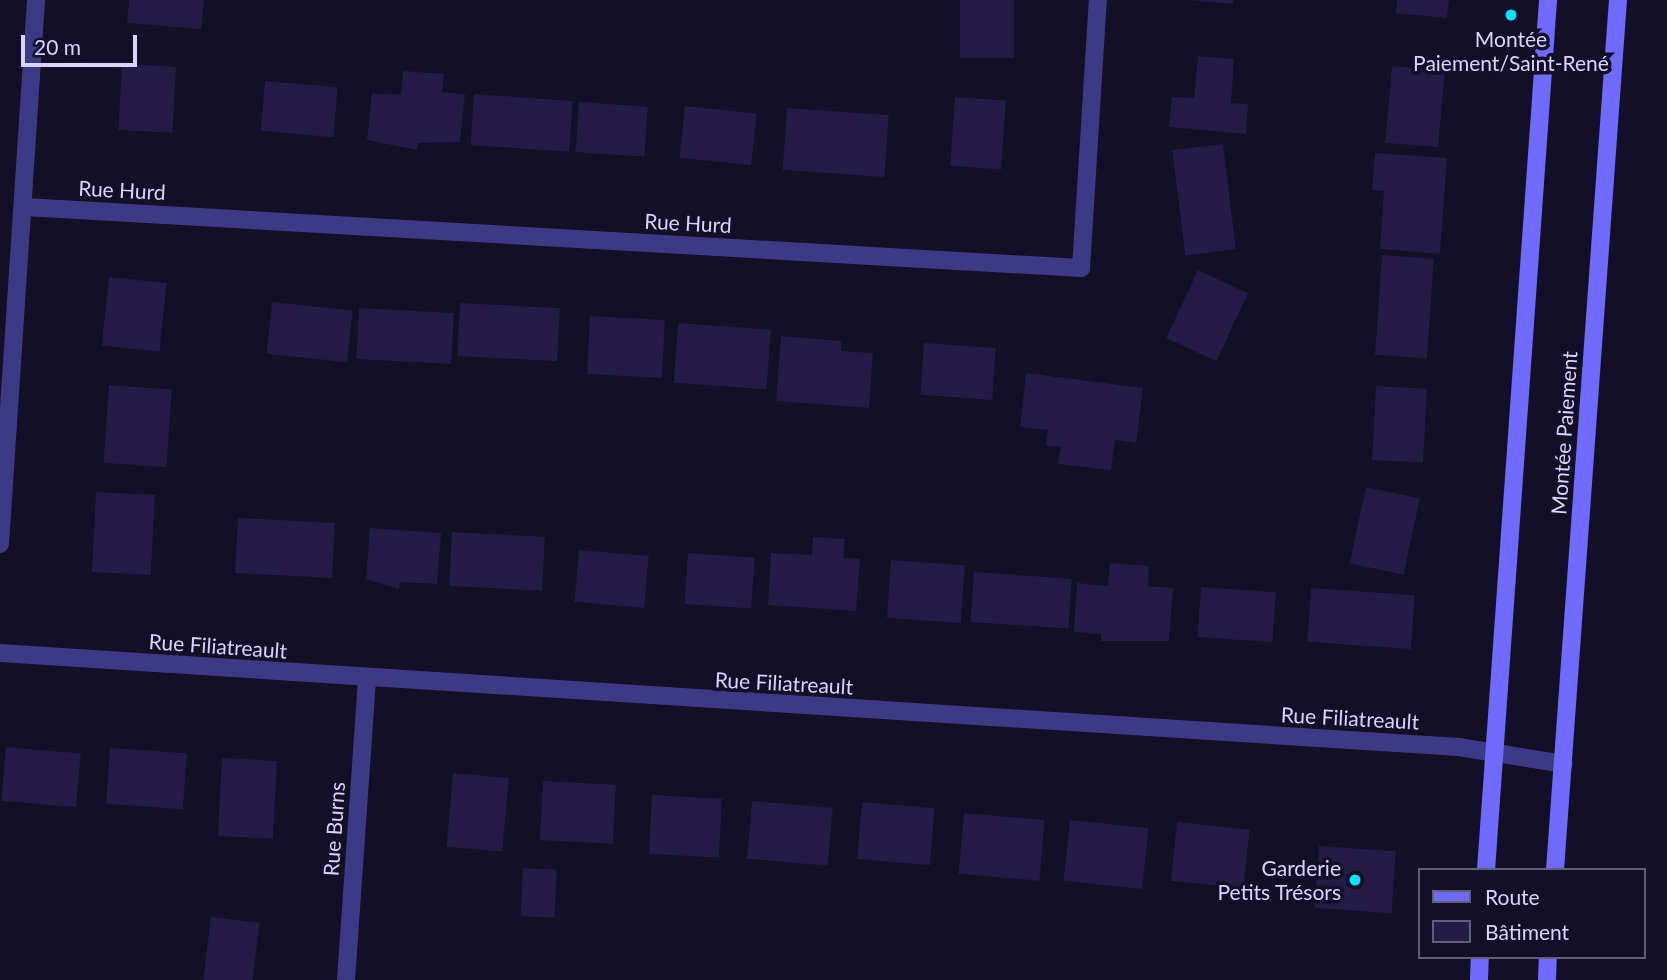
<!DOCTYPE html>
<html>
<head>
<meta charset="utf-8">
<style>
	body { margin:0 }
	#map { position:relative; width:1667px; height:980px; overflow:hidden; background:#130f26; font-family:Lato,sans-serif }
	div>[style] { position:absolute }
	.building>* { inset:0; background:#241b47; transform-origin:0 0 }
	.minor>* { height:18px; margin:-9px; padding:0 9px; transform-origin:9px; border-radius:9px; background:#3d3a85 }
	.secondary>* { height:18px; margin:-9px; padding:0 9px; transform-origin:9px; border-radius:9px; background:#6f6bff }
	.dots>* { width:19px; height:19px; translate:-50% -50%; box-sizing:border-box; border:4px solid #130f26; border-radius:50% }
	span { translate:-50% -50%; white-space:nowrap; text-align:center; line-height:1.15; -webkit-text-stroke:7px #130f26; paint-order:stroke }
	.poi-label { font-size:21px; color:#d9d4ff }
	.right { translate:-100% -50%; text-align:right }
	.street-label { font-size:21px; color:#d9d4ff }
	.legend { position:absolute; left:1418px; top:868px; width:228px; height:91px; box-sizing:border-box; background:#130f26; border:2px solid #625e7d; margin:0; padding:9px 12px; list-style:none; font-size:21px; color:#d9d4ff }
	.legend li { display:flex; align-items:center; gap:14px; height:35px }
	.legend b { width:35px; border:2px solid #625e7d }
	.scale { position:absolute; left:21px; top:35px; width:116px; height:32px; box-sizing:border-box; border:4px solid #d9d4ff; border-top:0; padding-left:9px; font-size:21px; line-height:24px; white-space:nowrap; color:#d9d4ff; -webkit-text-stroke:5px #130f26; paint-order:stroke }
</style>
</head>
<body>
<div id="map">
	<div class="building">
		<div style="clip-path:polygon(129px 0,204px 0,201px 29px,127px 23px)"></div>
		<div style="left:960px;top:0;width:54px;height:58px"></div>
		<div style="clip-path:polygon(1188px 0,1233px 0,1233px 4px)"></div>
		<div style="clip-path:polygon(1397px 0,1449px 0,1447px 18px,1396px 13px)"></div>
		<div style="clip-path:polygon(1198px 56px,1234px 59px,1231px 103px,1248px 104px,1246px 134px,1169px 127px,1172px 97px,1194px 98px)"></div>
		<div style="left:122px;top:64px;width:54px;height:66px;rotate:3deg"></div>
		<div style="left:1392px;top:66px;width:53px;height:77px;rotate:5deg"></div>
		<div style="clip-path:polygon(403px 71px,444px 74px,442px 92px,465px 94px,460px 142px,418px 143px,417px 150px,367px 140px,372px 93px,401px 95px)"></div>
		<div style="left:265px;top:81px;width:73px;height:50px;rotate:5deg"></div>
		<div style="left:474px;top:94px;width:99px;height:51px;rotate:4deg"></div>
		<div style="left:955px;top:97px;width:51px;height:69px;rotate:4deg"></div>
		<div style="left:579px;top:102px;width:69px;height:50px;rotate:4deg"></div>
		<div style="left:685px;top:106px;width:72px;height:52px;rotate:6deg"></div>
		<div style="left:787px;top:108px;width:102px;height:62px;rotate:4deg"></div>
		<div style="left:1223px;top:144px;width:106px;height:51px;rotate:83deg"></div>
		<div style="clip-path:polygon(1375px 153px,1447px 158px,1440px 254px,1380px 249px,1384px 191px,1372px 190px)"></div>
		<div style="left:1382px;top:255px;width:52px;height:100px;rotate:4deg"></div>
		<div style="left:1198px;top:270px;width:55px;height:75px;rotate:25deg"></div>
		<div style="left:109px;top:277px;width:58px;height:69px;rotate:6deg"></div>
		<div style="left:272px;top:302px;width:81px;height:52px;rotate:6deg"></div>
		<div style="left:460px;top:303px;width:100px;height:53px;rotate:3deg"></div>
		<div style="left:359px;top:308px;width:95px;height:51px;rotate:3deg"></div>
		<div style="left:590px;top:316px;width:75px;height:58px;rotate:3deg"></div>
		<div style="left:678px;top:323px;width:93px;height:60px;rotate:4deg"></div>
		<div style="clip-path:polygon(781px 336px,842px 341px,841px 351px,873px 353px,869px 408px,776px 401px)"></div>
		<div style="left:924px;top:343px;width:72px;height:52px;rotate:4deg"></div>
		<div style="clip-path:polygon(1026px 373px,1143px 388px,1136px 443px,1115px 440px,1111px 470px,1058px 464px,1061px 447px,1046px 446px,1048px 430px,1020px 427px)"></div>
		<div style="left:109px;top:385px;width:63px;height:78px;rotate:4deg"></div>
		<div style="left:1376px;top:386px;width:51px;height:74px;rotate:3deg"></div>
		<div style="left:1366px;top:487px;width:55px;height:78px;rotate:12deg"></div>
		<div style="left:96px;top:492px;width:59px;height:80px;rotate:3deg"></div>
		<div style="left:238px;top:518px;width:97px;height:55px;rotate:3deg"></div>
		<div style="clip-path:polygon(370px 528px,441px 533px,437px 584px,400px 582px,399px 589px,366px 579px)"></div>
		<div style="left:452px;top:532px;width:93px;height:54px;rotate:3deg"></div>
		<div style="clip-path:polygon(813px 537px,845px 539px,843px 558px,860px 559px,856px 611px,768px 605px,771px 553px,812px 555px)"></div>
		<div style="left:579px;top:550px;width:70px;height:52px;rotate:5deg"></div>
		<div style="left:688px;top:553px;width:67px;height:51px;rotate:4deg"></div>
		<div style="left:891px;top:560px;width:74px;height:58px;rotate:4deg"></div>
		<div style="clip-path:polygon(1110px 563px,1149px 566px,1148px 586px,1173px 588px,1169px 641px,1101px 641px,1101px 634px,1074px 632px,1077px 583px,1108px 586px)"></div>
		<div style="left:974px;top:572px;width:98px;height:50px;rotate:4deg"></div>
		<div style="left:1201px;top:587px;width:75px;height:50px;rotate:4deg"></div>
		<div style="left:1311px;top:588px;width:104px;height:54px;rotate:4deg"></div>
		<div style="left:6px;top:747px;width:75px;height:54px;rotate:5deg"></div>
		<div style="left:110px;top:748px;width:77px;height:56px;rotate:4deg"></div>
		<div style="left:222px;top:758px;width:55px;height:78px;rotate:3deg"></div>
		<div style="left:453px;top:773px;width:56px;height:74px;rotate:5deg"></div>
		<div style="left:543px;top:781px;width:73px;height:59px;rotate:3deg"></div>
		<div style="left:652px;top:795px;width:70px;height:59px;rotate:3deg"></div>
		<div style="left:752px;top:801px;width:81px;height:58px;rotate:5deg"></div>
		<div style="left:862px;top:802px;width:73px;height:57px;rotate:5deg"></div>
		<div style="left:964px;top:813px;width:81px;height:61px;rotate:5deg"></div>
		<div style="left:1070px;top:820px;width:79px;height:61px;rotate:6deg"></div>
		<div style="left:1177px;top:822px;width:73px;height:59px;rotate:6deg"></div>
		<div style="left:1319px;top:846px;width:77px;height:62px;rotate:4deg"></div>
		<div style="left:523px;top:868px;width:34px;height:48px;rotate:3deg"></div>
		<div style="left:211px;top:917px;width:49px;height:63px;rotate:7deg"></div>
	</div>
	<div class="minor">
		<div style="left:25px;top:207px;width:1058px;rotate:3.31deg"></div>
		<div style="left:1081px;top:268px;width:269px;rotate:-86.4deg"></div>
		<div style="left:0;top:544px;width:545px;rotate:-86.21deg"></div>
		<div style="left:0;top:653px;width:1462px;rotate:3.69deg"></div>
		<div style="left:1459px;top:747px;width:106px;rotate:9.2deg"></div>
		<div style="left:346px;top:980px;width:300px;rotate:-86deg"></div>
	</div>
	<div class="secondary">
		<div style="left:1486px;top:870px;width:872px;rotate:-85.92deg"></div>
		<div style="left:1555px;top:870px;width:872px;rotate:-85.86deg"></div>
		<div style="left:1479px;top:980px;width:23px;rotate:-88deg"></div>
		<div style="left:1547px;top:980px;width:23px;rotate:-88deg"></div>
	</div>
	<div class="dots">
		<div style="left:1511px;top:15px;background:#00e5ff"></div>
		<div style="left:1355px;top:880px;background:#00e5ff"></div>
	</div>
	<div class="poi-label">
		<span style="left:1511px;top:51px">Montée<br>Paiement/Saint-René</span>
		<span class="right" style="left:1341px;top:880px">Garderie<br>Petits Trésors</span>
	</div>
	<div class="street-label">
		<span style="left:122px;top:190px;rotate:3deg">Rue Hurd</span>
		<span style="left:688px;top:223px;rotate:3deg">Rue Hurd</span>
		<span style="left:1564px;top:433px;rotate:-86deg">Montée Paiement</span>
		<span style="left:218px;top:646px;rotate:4deg">Rue Filiatreault</span>
		<span style="left:784px;top:683px;rotate:3deg">Rue Filiatreault</span>
		<span style="left:1350px;top:718px;rotate:3deg">Rue Filiatreault</span>
		<span style="left:334px;top:829px;rotate:-86deg">Rue Burns</span>
	</div>
	<ul class="legend">
	<li><b style="height:9px;background:#6f6bff"></b>Route</li>
	<li><b style="height:19px;background:#241b47"></b>Bâtiment</li>
	</ul>
	<div class="scale">20 m</div>
</div>
</body>
</html>
